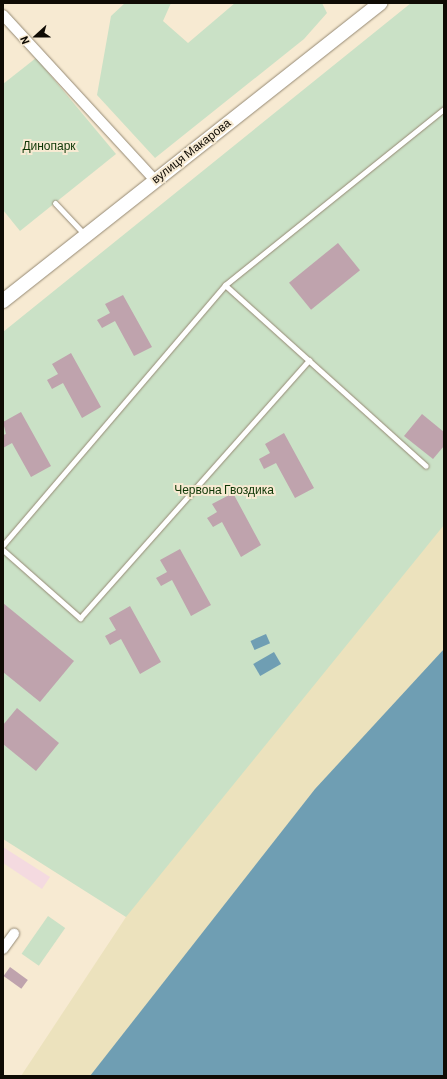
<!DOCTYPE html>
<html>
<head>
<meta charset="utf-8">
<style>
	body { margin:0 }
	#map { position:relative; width:447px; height:1079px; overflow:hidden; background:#f7ead2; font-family:Barlow,sans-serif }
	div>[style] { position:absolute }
	.commercial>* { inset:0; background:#f4dae0 }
	.green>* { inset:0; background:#cae1c6; transform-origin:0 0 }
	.sand>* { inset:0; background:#ece2bd }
	.water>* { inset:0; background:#6f9eb3; transform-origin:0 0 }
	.building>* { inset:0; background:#bfa3ad; transform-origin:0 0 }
	.roads { filter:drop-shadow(0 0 1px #958973) drop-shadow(0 0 1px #958973) }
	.service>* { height:5px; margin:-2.5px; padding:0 2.5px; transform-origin:2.5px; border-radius:2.5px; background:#fff }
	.minor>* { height:10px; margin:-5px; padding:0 5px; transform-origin:5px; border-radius:5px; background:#fff }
	.secondary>* { height:14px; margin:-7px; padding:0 7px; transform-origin:7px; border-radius:7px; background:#fff }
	span { translate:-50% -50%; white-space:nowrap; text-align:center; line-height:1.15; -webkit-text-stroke:4px #f7ead2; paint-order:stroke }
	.park-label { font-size:12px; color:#0e3705 }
	.street-label { font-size:12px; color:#0f0b04 }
	.frame { position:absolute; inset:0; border:4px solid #0f0b04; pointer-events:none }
	.north { position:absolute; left:16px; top:16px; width:40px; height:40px; -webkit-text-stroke:3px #f7ead2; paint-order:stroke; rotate:249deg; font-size:11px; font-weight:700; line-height:16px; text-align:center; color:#0f0b04 }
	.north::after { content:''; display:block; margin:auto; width:14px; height:18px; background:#0f0b04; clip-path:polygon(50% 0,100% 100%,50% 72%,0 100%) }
</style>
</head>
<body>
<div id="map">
	<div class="commercial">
		<div style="clip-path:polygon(3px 847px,50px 877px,42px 889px,3px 863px)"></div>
	</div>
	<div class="green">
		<div style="clip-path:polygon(125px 3px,171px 3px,163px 21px,188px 43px,235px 3px,322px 3px,327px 13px,304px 39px,155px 158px,97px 95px,111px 16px)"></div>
		<div style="clip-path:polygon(411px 3px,444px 3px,444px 649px,184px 957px,126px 917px,3px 839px,3px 332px)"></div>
		<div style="clip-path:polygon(36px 58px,116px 154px,20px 231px,3px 210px,3px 84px)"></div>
		<div style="left:48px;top:916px;width:21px;height:46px;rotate:35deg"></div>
	</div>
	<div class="sand">
		<div style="clip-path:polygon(444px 525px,444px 653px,92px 1076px,21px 1076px,126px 917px)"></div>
	</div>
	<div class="water">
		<div style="left:266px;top:634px;width:10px;height:17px;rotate:66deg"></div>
		<div style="clip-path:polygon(444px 649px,444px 1076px,90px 1076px,315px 789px)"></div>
		<div style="left:274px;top:652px;width:14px;height:24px;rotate:60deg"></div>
	</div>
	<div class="building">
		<div style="left:338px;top:243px;width:35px;height:63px;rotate:51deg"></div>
		<div style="clip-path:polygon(123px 295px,152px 347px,134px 356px,115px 321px,102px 328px,97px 320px,110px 313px,105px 304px)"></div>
		<div style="clip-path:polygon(71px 353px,101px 407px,82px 418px,63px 383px,52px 389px,47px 380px,58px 374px,52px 364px)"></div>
		<div style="clip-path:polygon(21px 412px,51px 466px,31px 477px,12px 443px,3px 448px,3px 435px,6px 434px,3px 422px)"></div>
		<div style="clip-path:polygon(422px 414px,444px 432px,444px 446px,433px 459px,404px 436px)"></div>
		<div style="clip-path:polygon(284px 433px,314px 488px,295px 498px,276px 463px,264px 469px,259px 459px,270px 453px,265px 444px)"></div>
		<div style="clip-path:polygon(233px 493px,261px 545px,241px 557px,222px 522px,213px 527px,207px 518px,217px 512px,212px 504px)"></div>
		<div style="clip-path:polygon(180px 549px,211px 605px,191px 616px,172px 580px,161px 586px,156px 578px,167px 572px,160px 560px)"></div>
		<div style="clip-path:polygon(3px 603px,74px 661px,40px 702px,3px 672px)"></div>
		<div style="clip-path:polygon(130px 606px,161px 662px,140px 674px,121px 639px,110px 645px,105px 636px,116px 630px,109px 618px)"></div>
		<div style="clip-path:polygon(17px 708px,59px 743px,36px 771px,3px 744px,3px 725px)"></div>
		<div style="left:10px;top:967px;width:22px;height:11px;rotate:36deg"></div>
	</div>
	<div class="roads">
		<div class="service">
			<div style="left:55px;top:203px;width:44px;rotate:46.8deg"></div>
			<div style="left:225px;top:285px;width:270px;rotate:42deg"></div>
			<div style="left:3px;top:545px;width:342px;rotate:-49.5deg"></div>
			<div style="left:225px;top:285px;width:281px;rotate:-38.8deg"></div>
			<div style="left:3px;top:550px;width:103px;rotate:41.4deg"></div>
			<div style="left:80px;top:618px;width:345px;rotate:-48.4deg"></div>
		</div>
		<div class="minor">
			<div style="left:3px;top:15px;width:223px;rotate:47.4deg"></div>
			<div style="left:3px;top:949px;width:19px;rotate:-54deg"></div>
		</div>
		<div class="secondary">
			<div style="left:3px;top:301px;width:481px;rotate:-38.3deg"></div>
		</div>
	</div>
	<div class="park-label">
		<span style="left:49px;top:146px">Динопарк</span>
		<span style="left:224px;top:490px">Червона Гвоздика</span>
	</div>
	<div class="street-label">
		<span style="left:191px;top:151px;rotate:-38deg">вулиця Макарова</span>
	</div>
	<div class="frame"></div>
	<div class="north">N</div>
</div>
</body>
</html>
